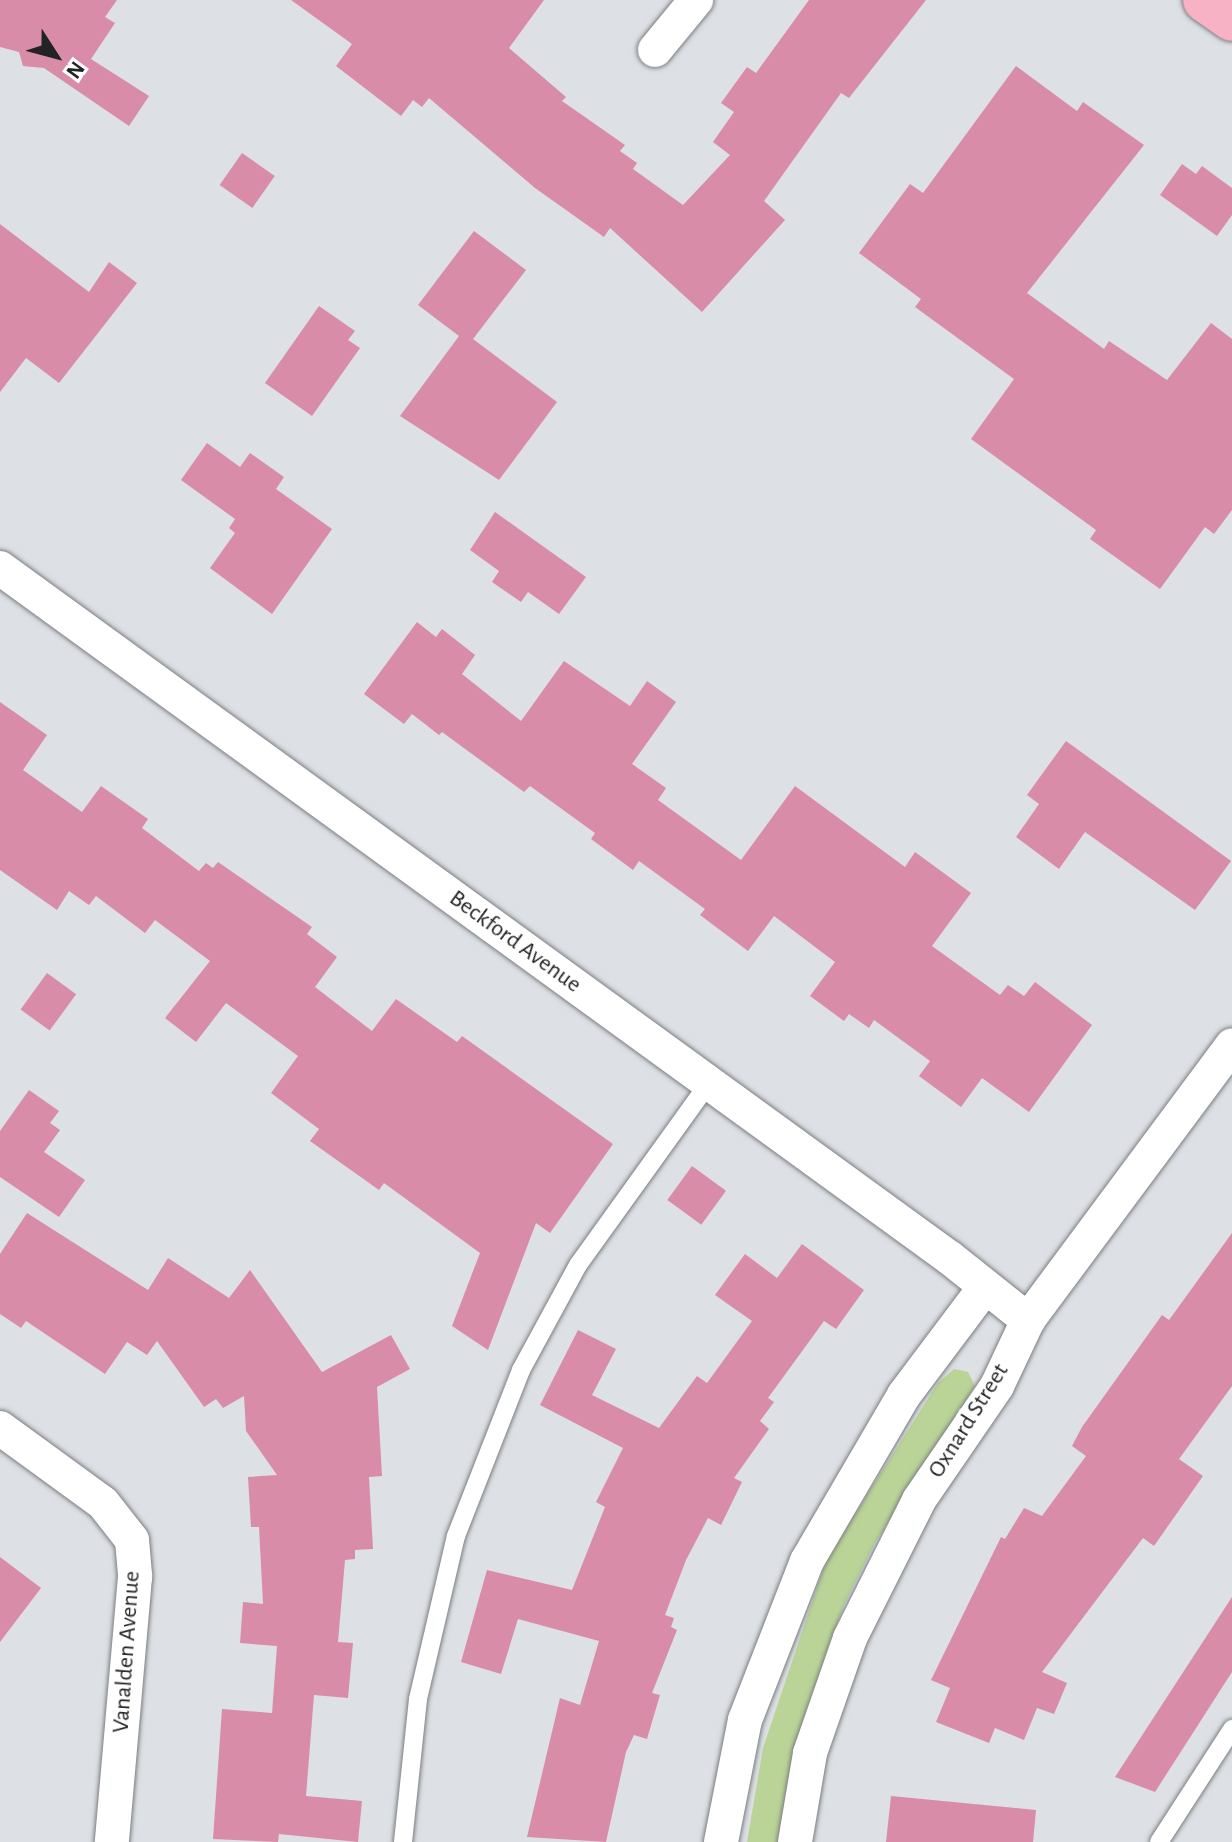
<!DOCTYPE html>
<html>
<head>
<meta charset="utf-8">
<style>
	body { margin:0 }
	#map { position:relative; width:1232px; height:1842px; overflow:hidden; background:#dde0e4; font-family:"Alegreya Sans",sans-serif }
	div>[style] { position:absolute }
	.green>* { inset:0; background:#bad497 }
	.building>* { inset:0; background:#d98ca8; transform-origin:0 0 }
	.roads { filter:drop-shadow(0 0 2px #7b7e81) drop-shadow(0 0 2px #7b7e81) }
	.service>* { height:18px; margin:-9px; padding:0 9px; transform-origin:9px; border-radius:9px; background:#fff }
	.minor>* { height:34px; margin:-17px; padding:0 17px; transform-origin:17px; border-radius:17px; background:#fff }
	.primary>* { height:44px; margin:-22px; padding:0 22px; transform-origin:22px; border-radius:22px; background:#f7b2c5 }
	span { translate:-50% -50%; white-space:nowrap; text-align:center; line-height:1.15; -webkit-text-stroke:7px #fff; paint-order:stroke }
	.street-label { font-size:24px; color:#222324 }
	.north { position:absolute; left:16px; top:16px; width:80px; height:80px; -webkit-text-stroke:6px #fff; paint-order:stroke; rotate:126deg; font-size:22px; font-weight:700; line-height:32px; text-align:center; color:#222324 }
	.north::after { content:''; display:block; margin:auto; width:28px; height:36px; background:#222324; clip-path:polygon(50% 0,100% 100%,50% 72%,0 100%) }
</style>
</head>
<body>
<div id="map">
	<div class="green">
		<div style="clip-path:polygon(954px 1369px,968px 1372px,975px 1386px,875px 1543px,843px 1607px,804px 1721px,781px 1842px,747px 1842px,763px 1748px,827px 1558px,938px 1383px)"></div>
	</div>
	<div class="building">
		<div style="clip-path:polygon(0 0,117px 0,105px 17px,115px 23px,91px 59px,149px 96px,129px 126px,44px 68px,23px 66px,19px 52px,0 47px)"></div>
		<div style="clip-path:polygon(291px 0,544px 0,509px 48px,566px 97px,562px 101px,625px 145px,620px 151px,637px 163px,633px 169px,683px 205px,730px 155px,713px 142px,734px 112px,721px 103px,747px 67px,756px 73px,809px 0,926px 0,849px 98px,841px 93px,764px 201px,785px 220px,702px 312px,610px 228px,604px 237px,535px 188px,429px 98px,422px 107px,413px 100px,401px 116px,336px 66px,352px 44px)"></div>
		<div style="clip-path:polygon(1016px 66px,1077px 111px,1083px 102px,1144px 145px,1027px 293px,1104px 349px,1109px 341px,1167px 380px,1211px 323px,1232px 339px,1232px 510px,1214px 534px,1205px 527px,1160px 589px,1090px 539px,1096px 530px,971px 439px,1014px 379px,915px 307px,921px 299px,859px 253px,910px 184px,923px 193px)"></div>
		<div style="left:242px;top:153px;width:40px;height:39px;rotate:35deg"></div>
		<div style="clip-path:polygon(1182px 164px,1196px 174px,1202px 166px,1232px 188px,1232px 215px,1217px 236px,1160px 195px)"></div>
		<div style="clip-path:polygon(0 224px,89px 292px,109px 262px,137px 283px,59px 383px,26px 358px,0 392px)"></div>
		<div style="clip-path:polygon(474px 231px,526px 270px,473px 339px,557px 402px,499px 480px,400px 416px,459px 336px,418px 305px)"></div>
		<div style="clip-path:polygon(319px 306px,355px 331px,348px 340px,360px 348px,312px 416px,265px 383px)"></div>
		<div style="clip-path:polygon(207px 443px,240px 467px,250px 453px,284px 477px,276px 489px,332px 529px,272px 614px,210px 568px,235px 533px,229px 528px,235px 519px,181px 480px)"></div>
		<div style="clip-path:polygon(495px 512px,586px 577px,559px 614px,528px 592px,521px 602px,492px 582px,499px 571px,470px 550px)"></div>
		<div style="clip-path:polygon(417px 622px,436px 637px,442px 629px,475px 655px,462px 674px,521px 721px,564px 661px,630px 706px,647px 681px,676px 702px,632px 764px,666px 788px,658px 800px,741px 860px,795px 786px,905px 867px,915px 852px,971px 893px,932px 946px,1000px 995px,1008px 985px,1024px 996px,1035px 982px,1092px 1025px,1029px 1112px,982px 1078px,961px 1107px,919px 1076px,930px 1061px,874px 1020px,869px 1028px,849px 1014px,844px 1021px,810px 996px,835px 962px,774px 916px,748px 951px,700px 915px,705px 909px,639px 861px,633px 870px,591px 839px,595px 833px,530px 786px,524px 792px,442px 732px,439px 735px,412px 714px,404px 724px,364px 694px)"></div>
		<div style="clip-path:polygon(0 702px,47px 735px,23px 770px,82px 812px,101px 786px,148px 819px,142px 828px,199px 871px,206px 863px,213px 868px,218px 862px,312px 927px,307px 934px,337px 957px,315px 987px,372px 1031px,396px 999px,457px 1042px,462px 1036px,613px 1144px,550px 1233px,536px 1223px,488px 1350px,452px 1326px,480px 1253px,384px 1183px,379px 1190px,310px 1141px,319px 1129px,271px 1093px,298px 1056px,226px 1003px,196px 1042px,165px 1018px,210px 961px,155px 920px,145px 933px,96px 896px,89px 905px,69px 891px,57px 910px,0 870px)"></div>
		<div style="clip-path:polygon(1066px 741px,1231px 861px,1195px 910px,1085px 832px,1059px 869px,1016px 837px,1039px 804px,1027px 795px)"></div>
		<div style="left:47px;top:973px;width:36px;height:45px;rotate:36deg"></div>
		<div style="clip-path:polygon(29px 1090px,59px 1111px,50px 1123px,60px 1130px,44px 1152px,85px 1180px,59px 1217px,0 1177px,0 1131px)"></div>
		<div style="left:692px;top:1166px;width:42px;height:42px;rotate:36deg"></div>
		<div style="clip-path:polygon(27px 1213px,148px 1290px,168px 1258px,229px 1298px,250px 1270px,322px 1372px,391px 1335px,410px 1369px,377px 1387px,382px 1476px,369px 1477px,373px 1549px,355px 1550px,355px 1559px,345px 1560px,338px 1642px,353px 1643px,348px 1698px,314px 1695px,306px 1796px,362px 1801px,358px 1842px,279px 1834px,278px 1842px,213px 1839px,222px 1709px,272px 1713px,277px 1646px,240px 1643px,243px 1602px,263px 1604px,259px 1527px,251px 1527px,248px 1477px,277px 1475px,246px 1431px,244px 1396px,223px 1408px,216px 1399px,204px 1407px,157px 1341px,147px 1355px,127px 1342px,105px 1374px,26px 1321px,21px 1328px,0 1314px,0 1254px)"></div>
		<div style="clip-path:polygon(1232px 1233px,1232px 1386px,1179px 1459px,1203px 1476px,1154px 1546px,1143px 1538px,1042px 1672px,1067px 1683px,1054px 1714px,1037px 1708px,1024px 1740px,995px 1728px,989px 1743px,936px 1722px,950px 1688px,931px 1680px,1001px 1537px,1005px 1539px,1024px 1508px,1042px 1516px,1086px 1456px,1072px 1446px,1082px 1427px,1162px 1315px,1169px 1320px)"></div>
		<div style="clip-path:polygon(802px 1244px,864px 1290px,836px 1329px,824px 1321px,768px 1398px,774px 1402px,760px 1421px,769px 1429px,734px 1478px,742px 1482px,721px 1525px,708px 1518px,686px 1560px,665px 1615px,674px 1618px,671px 1627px,677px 1630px,652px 1693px,660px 1695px,647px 1739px,634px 1735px,626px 1752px,606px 1842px,527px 1837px,560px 1698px,580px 1705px,599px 1641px,518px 1619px,501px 1674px,461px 1662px,487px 1570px,572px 1590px,605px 1507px,596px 1502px,623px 1448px,540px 1405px,578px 1330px,616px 1349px,592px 1395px,659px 1428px,697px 1376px,707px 1383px,752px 1321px,715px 1295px,745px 1254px,777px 1278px)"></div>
		<div style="clip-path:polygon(0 1557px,41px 1588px,0 1642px)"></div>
		<div style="clip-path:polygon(1232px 1597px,1232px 1672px,1155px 1792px,1115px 1777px)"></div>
		<div style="clip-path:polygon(891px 1796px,1036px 1810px,1033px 1842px,886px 1842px)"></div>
	</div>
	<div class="roads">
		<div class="service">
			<div style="left:403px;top:1842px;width:144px;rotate:-84deg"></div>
			<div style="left:418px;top:1699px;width:167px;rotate:-76.9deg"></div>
			<div style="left:456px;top:1536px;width:178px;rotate:-68.6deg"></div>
			<div style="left:521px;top:1370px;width:119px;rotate:-61.5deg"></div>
			<div style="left:578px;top:1265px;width:223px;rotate:-54.3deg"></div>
			<div style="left:1159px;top:1842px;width:135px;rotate:-57.1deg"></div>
		</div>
		<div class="minor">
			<div style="left:655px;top:50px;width:65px;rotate:-50.6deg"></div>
			<div style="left:0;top:568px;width:1174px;rotate:35.99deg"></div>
			<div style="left:950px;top:1258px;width:100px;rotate:38.5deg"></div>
			<div style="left:0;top:1428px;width:127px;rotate:36.1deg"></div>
			<div style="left:103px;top:1503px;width:47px;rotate:51.9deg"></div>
			<div style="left:132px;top:1540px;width:37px;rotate:85deg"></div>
			<div style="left:135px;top:1577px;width:266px;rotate:95deg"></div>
			<div style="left:721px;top:1842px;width:124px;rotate:-78.9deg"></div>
			<div style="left:745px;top:1720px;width:171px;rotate:-68.7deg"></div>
			<div style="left:807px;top:1561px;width:192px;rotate:-59.7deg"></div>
			<div style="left:904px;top:1395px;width:135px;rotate:-53.1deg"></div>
			<div style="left:795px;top:1842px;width:90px;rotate:-80.4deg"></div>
			<div style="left:810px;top:1753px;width:122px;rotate:-70.8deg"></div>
			<div style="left:850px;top:1638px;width:154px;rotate:-63.4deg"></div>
			<div style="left:919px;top:1500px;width:138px;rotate:-55.6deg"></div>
			<div style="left:997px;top:1386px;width:73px;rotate:-64.8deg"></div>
			<div style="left:1028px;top:1320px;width:342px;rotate:-53.4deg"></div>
		</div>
		<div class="primary">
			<div style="left:1205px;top:0;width:33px;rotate:35deg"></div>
		</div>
	</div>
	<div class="street-label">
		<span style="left:515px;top:942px;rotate:36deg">Beckford Avenue</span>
		<span style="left:969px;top:1421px;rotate:-58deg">Oxnard Street</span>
		<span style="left:127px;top:1652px;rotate:-86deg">Vanalden Avenue</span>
	</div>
	<div class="north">N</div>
</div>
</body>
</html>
